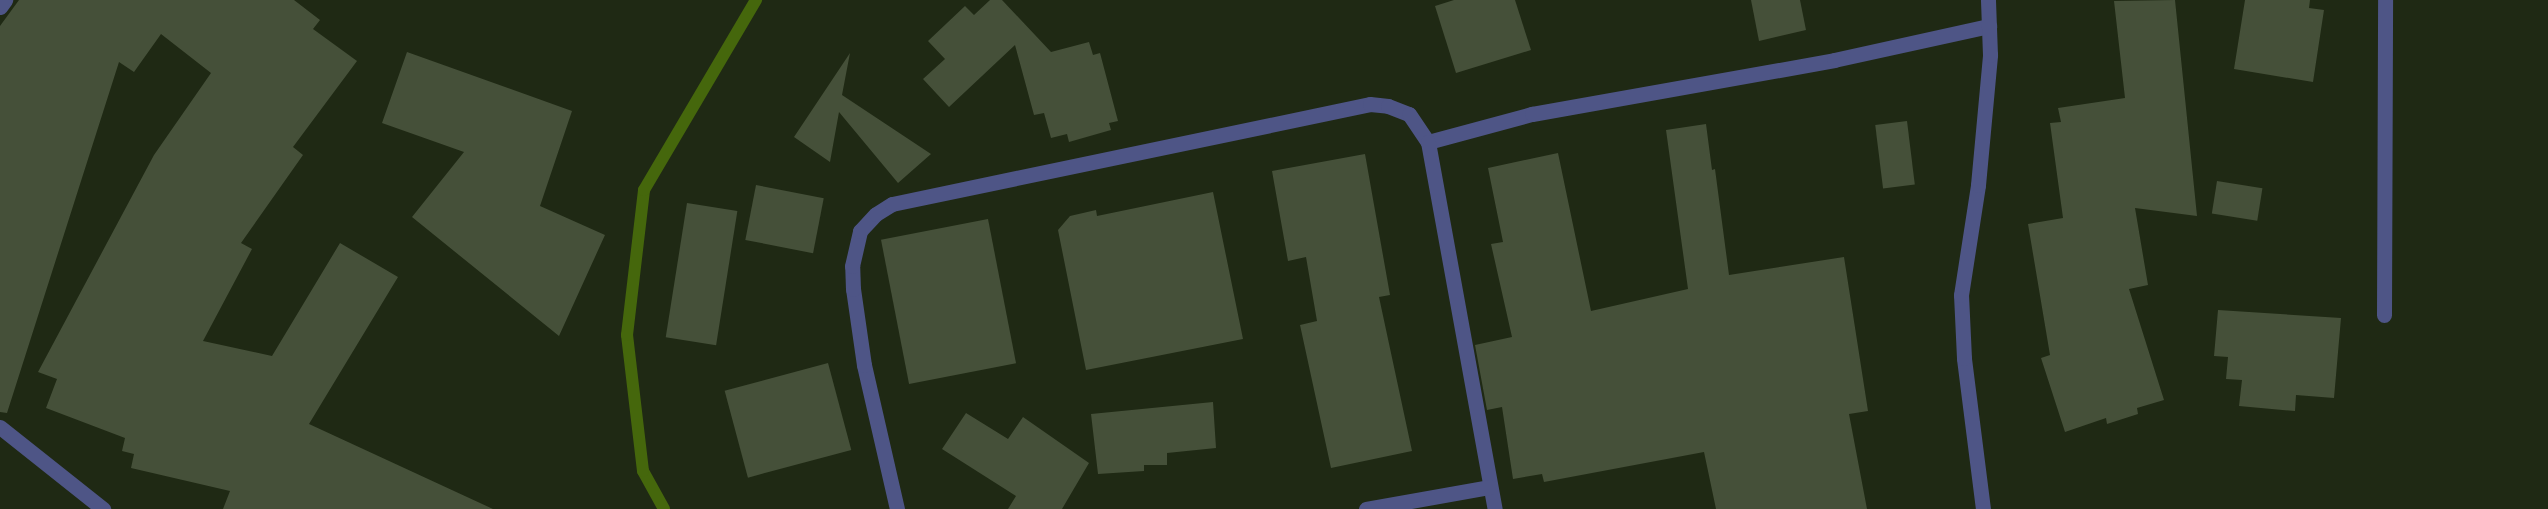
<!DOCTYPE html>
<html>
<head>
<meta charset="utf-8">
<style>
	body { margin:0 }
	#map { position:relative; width:2548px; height:509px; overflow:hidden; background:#1f2914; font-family:"DM Sans",sans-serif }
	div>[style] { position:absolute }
	.stream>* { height:12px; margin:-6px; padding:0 6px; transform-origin:6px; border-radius:6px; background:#45670c }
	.building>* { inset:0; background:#455039; transform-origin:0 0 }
	.minor>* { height:15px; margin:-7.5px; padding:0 7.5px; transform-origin:7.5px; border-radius:7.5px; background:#4e5586 }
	span { translate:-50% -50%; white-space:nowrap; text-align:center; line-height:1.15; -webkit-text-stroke:6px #16200b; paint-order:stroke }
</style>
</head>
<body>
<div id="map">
	<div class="stream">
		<div style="left:664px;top:509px;width:43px;rotate:-118.9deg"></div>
		<div style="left:643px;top:471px;width:137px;rotate:-96.7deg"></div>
		<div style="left:627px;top:335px;width:146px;rotate:-83.3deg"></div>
		<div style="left:644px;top:190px;width:221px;rotate:-59.5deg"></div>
	</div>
	<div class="building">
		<div style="clip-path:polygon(19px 0,294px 0,320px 20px,313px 29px,357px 61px,293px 147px,303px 155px,241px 243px,252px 249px,203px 341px,272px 356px,340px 243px,398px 277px,309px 424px,493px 509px,223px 509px,230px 491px,131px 468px,134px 454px,122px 451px,125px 438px,46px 408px,57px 379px,38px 372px,154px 155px,211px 73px,161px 34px,134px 72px,119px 62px,7px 413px,0 412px,0 26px)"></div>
		<div style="clip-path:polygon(990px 0,1002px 0,1051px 52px,1089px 42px,1093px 55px,1100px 53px,1118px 121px,1109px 123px,1111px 130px,1069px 142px,1067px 134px,1051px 138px,1044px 113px,1034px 115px,1015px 45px,949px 107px,923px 79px,945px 59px,928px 41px,965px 6px,974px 15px)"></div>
		<div style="clip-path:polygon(1454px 0,1515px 0,1531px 50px,1456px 73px,1435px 6px)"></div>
		<div style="clip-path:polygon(1751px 0,1800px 0,1806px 30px,1759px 41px)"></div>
		<div style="clip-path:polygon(2175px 0,2197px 216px,2135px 208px,2148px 285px,2129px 289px,2164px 400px,2137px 408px,2138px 414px,2107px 424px,2106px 418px,2065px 432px,2041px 358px,2050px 355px,2028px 224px,2063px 218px,2050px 123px,2061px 122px,2058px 108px,2125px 98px,2114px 1px)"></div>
		<div style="clip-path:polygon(2245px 0,2310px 0,2309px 8px,2324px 10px,2313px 82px,2234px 69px)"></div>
		<div style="clip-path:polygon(407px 52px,572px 111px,540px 206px,605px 235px,559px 336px,412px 217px,464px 152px,382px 123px)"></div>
		<div style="clip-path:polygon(850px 53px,842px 95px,931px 154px,898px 183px,839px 112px,830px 162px,794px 137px)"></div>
		<div style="left:1907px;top:121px;width:64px;height:32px;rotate:83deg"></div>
		<div style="clip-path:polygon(1706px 124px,1712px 170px,1715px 169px,1729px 275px,1844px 257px,1868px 411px,1849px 414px,1867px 509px,1716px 509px,1704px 452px,1544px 482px,1542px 474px,1513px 479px,1502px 407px,1487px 410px,1475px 345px,1512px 337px,1491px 244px,1503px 242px,1488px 168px,1558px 153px,1591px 311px,1688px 289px,1666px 130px)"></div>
		<div style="clip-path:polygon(1365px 154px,1390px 295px,1379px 297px,1412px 451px,1331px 468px,1300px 325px,1317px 321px,1306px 257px,1288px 261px,1272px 171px)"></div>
		<div style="left:2217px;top:181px;width:46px;height:33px;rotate:9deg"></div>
		<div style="left:756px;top:185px;width:69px;height:56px;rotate:11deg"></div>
		<div style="clip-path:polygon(1213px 192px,1243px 339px,1086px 370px,1058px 230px,1070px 216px,1096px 210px,1097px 216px)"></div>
		<div style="left:687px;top:203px;width:51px;height:136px;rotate:9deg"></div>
		<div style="left:988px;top:219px;width:147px;height:109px;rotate:79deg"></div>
		<div style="clip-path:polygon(2218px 310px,2341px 318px,2334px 398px,2296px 395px,2295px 411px,2239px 406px,2242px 380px,2226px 379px,2228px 357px,2214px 356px)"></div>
		<div style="left:828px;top:363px;width:90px;height:107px;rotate:75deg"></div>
		<div style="clip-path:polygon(1213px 402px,1216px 448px,1167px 453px,1167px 465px,1144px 465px,1144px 471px,1098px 474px,1091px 414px)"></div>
		<div style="clip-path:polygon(966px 413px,1008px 439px,1023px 417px,1089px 463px,1062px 509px,1008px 509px,1016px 496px,942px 449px)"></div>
	</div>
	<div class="minor">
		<div style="left:0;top:7px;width:9px;rotate:-54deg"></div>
		<div style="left:1428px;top:142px;width:108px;rotate:-15.1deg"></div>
		<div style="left:1532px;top:114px;width:307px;rotate:-10.1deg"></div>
		<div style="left:1834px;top:60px;width:159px;rotate:-12.4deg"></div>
		<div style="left:2384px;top:315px;width:315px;rotate:-89.8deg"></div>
		<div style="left:0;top:427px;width:132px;rotate:38.5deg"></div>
		<div style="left:897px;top:509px;width:148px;rotate:-102.9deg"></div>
		<div style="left:864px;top:365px;width:77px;rotate:-98.2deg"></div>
		<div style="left:853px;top:289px;width:23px;rotate:-92deg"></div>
		<div style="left:852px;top:266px;width:36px;rotate:-77deg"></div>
		<div style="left:860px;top:231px;width:23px;rotate:-47deg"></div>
		<div style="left:876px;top:214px;width:19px;rotate:-32deg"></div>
		<div style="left:892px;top:204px;width:488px;rotate:-11.8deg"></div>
		<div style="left:1370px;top:104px;width:18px;rotate:6deg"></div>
		<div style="left:1388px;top:106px;width:22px;rotate:21deg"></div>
		<div style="left:1409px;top:114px;width:34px;rotate:56deg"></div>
		<div style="left:1428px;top:142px;width:373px;rotate:79.7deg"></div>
		<div style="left:1366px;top:509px;width:126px;rotate:-10.1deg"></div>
		<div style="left:1983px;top:509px;width:152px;rotate:-97.2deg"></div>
		<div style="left:1964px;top:358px;width:63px;rotate:-92.7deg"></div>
		<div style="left:1961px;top:295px;width:111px;rotate:-81.2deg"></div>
		<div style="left:1978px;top:185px;width:131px;rotate:-84.7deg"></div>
		<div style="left:1990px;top:55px;width:55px;rotate:-92.1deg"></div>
	</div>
</div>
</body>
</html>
